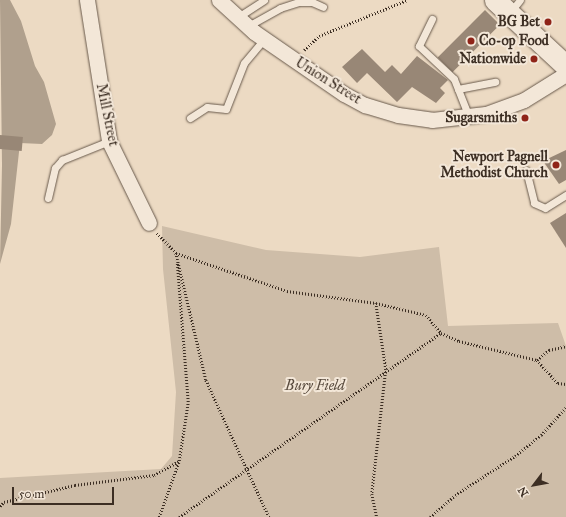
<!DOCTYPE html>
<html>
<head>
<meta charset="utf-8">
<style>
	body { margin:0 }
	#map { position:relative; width:566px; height:517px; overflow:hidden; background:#ecdac3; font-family:"IM FELL Great Primer",serif }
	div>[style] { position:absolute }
	.green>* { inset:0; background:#cebda8 }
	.water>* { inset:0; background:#b0a08d }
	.building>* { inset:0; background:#988776; transform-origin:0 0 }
	.path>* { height:2.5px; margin-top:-1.25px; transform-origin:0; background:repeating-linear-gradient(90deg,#3c2e23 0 1px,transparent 0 3px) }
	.roads { filter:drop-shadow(0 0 1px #68594b) drop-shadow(0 0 1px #68594b) }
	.lane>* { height:7px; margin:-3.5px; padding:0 3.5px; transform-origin:3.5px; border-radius:3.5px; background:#f3e7d8 }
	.street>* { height:15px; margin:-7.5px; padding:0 7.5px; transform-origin:7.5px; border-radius:7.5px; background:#f3e7d8 }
	.secondary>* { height:21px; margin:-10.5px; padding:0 10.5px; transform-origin:10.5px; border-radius:10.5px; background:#f3e7d8 }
	.dots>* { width:11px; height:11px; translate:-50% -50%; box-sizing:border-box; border:2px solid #f3e7d8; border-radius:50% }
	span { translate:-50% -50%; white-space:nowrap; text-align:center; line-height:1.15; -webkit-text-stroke:4px #f3e7d8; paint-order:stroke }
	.poi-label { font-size:14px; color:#3c2e23; font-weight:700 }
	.right { translate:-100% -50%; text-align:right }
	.left { translate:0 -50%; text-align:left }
	.street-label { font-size:14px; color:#3c2e23 }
	.park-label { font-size:14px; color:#594b3e; font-style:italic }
	.north { position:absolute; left:514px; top:465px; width:40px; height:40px; -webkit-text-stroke:3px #f3e7d8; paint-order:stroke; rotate:238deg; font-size:11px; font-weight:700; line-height:16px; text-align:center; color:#3c2e23 }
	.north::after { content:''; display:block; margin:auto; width:14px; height:18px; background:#3c2e23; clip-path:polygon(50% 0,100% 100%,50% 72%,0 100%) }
	.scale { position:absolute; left:12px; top:487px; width:102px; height:18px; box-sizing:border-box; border:2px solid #3c2e23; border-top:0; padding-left:5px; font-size:12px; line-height:14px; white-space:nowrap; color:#3c2e23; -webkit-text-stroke:3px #f3e7d8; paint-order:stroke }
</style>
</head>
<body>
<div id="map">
	<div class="green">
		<div style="clip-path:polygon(162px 226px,266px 250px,360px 257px,439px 247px,448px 326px,558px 323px,566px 346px,566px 517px,0 517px,0 478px,161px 469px,172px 456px,176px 392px,163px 269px)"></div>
	</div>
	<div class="water">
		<div style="clip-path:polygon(0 0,10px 0,21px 21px,35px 66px,44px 82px,56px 124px,52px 135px,42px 144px,20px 143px,11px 224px,0 264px,2px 165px)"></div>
	</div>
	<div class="building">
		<div style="left:485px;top:10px;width:21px;height:67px;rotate:45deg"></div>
		<div style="clip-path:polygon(362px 49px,385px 72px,392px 65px,401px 74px,417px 56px,448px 80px,440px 88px,445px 93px,436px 103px,412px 87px,397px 102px,367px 73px,357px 83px,342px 67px)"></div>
		<div style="left:0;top:135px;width:23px;height:14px;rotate:5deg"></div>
		<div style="clip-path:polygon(566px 150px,566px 180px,559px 184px,543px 161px)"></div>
		<div style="clip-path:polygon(566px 213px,566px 248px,550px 223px)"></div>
	</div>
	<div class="path">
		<div style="left:304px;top:50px;width:21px;rotate:-43deg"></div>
		<div style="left:319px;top:36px;width:95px;rotate:-22.2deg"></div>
		<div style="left:157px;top:233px;width:28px;rotate:46deg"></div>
		<div style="left:176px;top:253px;width:130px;rotate:76.7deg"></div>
		<div style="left:206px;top:380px;width:151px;rotate:65.3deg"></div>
		<div style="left:176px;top:253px;width:117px;rotate:18.9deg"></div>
		<div style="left:287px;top:291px;width:90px;rotate:7.7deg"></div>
		<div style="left:376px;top:303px;width:51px;rotate:13.5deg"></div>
		<div style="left:426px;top:315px;width:23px;rotate:50deg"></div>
		<div style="left:441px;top:333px;width:20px;rotate:24deg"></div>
		<div style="left:459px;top:341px;width:80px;rotate:13.7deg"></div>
		<div style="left:537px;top:360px;width:31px;rotate:48deg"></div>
		<div style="left:558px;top:383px;width:8px;rotate:7deg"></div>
		<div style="left:376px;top:303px;width:67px;rotate:81.4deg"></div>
		<div style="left:386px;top:369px;width:126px;rotate:96.4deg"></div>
		<div style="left:372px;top:494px;width:24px;rotate:78deg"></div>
		<div style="left:537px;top:360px;width:16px;rotate:-40deg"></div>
		<div style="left:549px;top:350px;width:17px;rotate:-13deg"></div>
		<div style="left:0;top:506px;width:6px;rotate:-45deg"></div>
		<div style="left:4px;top:502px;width:73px;rotate:-13.5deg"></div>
		<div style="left:75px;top:485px;width:80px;rotate:-7.2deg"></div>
		<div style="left:154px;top:475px;width:29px;rotate:-29deg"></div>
		<div style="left:159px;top:517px;width:59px;rotate:-70.3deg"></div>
		<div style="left:179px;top:461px;width:60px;rotate:-81.3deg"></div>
		<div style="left:188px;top:402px;width:140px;rotate:-94.5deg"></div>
		<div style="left:179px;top:517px;width:320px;rotate:-35.1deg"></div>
		<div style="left:430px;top:517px;width:33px;rotate:-41deg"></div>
		<div style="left:455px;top:495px;width:72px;rotate:-33deg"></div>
		<div style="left:515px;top:456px;width:33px;rotate:-39deg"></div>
		<div style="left:541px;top:435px;width:38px;rotate:-48deg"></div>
	</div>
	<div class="roads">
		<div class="lane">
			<div style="left:511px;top:11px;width:14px;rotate:-51deg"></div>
			<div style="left:238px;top:17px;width:31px;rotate:-33deg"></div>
			<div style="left:432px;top:19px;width:30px;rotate:116deg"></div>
			<div style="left:419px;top:46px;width:48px;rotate:43.3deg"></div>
			<div style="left:454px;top:79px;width:41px;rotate:68.5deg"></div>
			<div style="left:248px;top:26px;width:37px;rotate:-29deg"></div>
			<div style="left:280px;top:8px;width:20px;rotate:-18deg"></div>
			<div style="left:299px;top:2px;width:13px"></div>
			<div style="left:312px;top:2px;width:12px;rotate:24deg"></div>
			<div style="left:458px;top:89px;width:38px;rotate:-11deg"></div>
			<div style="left:190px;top:118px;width:20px;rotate:-33deg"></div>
			<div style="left:207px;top:107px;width:19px;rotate:6deg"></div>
			<div style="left:226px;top:109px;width:49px;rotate:-68.6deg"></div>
			<div style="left:244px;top:63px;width:31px;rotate:-50deg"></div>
			<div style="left:526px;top:170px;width:34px;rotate:76deg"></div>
			<div style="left:534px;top:203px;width:12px;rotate:24deg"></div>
			<div style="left:545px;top:208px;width:25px;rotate:-32deg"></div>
			<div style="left:48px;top:198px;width:31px;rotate:-77deg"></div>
			<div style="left:55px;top:168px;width:11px;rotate:-49deg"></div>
			<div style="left:62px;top:160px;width:51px;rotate:-22deg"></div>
		</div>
		<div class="street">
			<div style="left:87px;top:0;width:143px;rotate:81.1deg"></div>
			<div style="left:109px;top:141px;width:91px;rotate:64deg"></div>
			<div style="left:219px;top:0;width:47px;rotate:42.4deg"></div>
			<div style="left:254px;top:32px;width:109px;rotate:34.6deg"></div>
			<div style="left:344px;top:94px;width:24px;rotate:28deg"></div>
			<div style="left:365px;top:105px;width:34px;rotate:17deg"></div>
			<div style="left:398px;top:115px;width:34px;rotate:8deg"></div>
			<div style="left:432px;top:120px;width:54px;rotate:-6.3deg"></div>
			<div style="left:486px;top:114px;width:40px;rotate:-20.2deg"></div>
			<div style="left:524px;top:100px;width:49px;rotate:-31.8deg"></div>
		</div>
		<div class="secondary">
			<div style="left:495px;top:0;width:97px;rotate:42.9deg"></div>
		</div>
	</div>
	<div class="dots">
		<div style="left:548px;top:22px;background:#8f2418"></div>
		<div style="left:471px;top:41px;background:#8f2418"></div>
		<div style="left:534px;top:59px;background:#8f2418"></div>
		<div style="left:525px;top:118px;background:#8f2418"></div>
		<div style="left:556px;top:165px;background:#8f2418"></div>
	</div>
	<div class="poi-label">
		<span class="right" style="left:540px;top:22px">BG Bet</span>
		<span class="left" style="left:479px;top:41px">Co-op Food</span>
		<span class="right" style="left:526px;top:59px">Nationwide</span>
		<span class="right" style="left:517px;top:118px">Sugarsmiths</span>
		<span class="right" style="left:548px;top:165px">Newport Pagnell<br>Methodist Church</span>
	</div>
	<div class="street-label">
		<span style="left:328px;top:81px;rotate:32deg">Union Street</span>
		<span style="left:107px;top:115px;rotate:78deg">Mill Street</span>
	</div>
	<div class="park-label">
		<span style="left:315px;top:386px">Bury Field</span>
	</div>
	<div class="north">N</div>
	<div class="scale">50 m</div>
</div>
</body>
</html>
